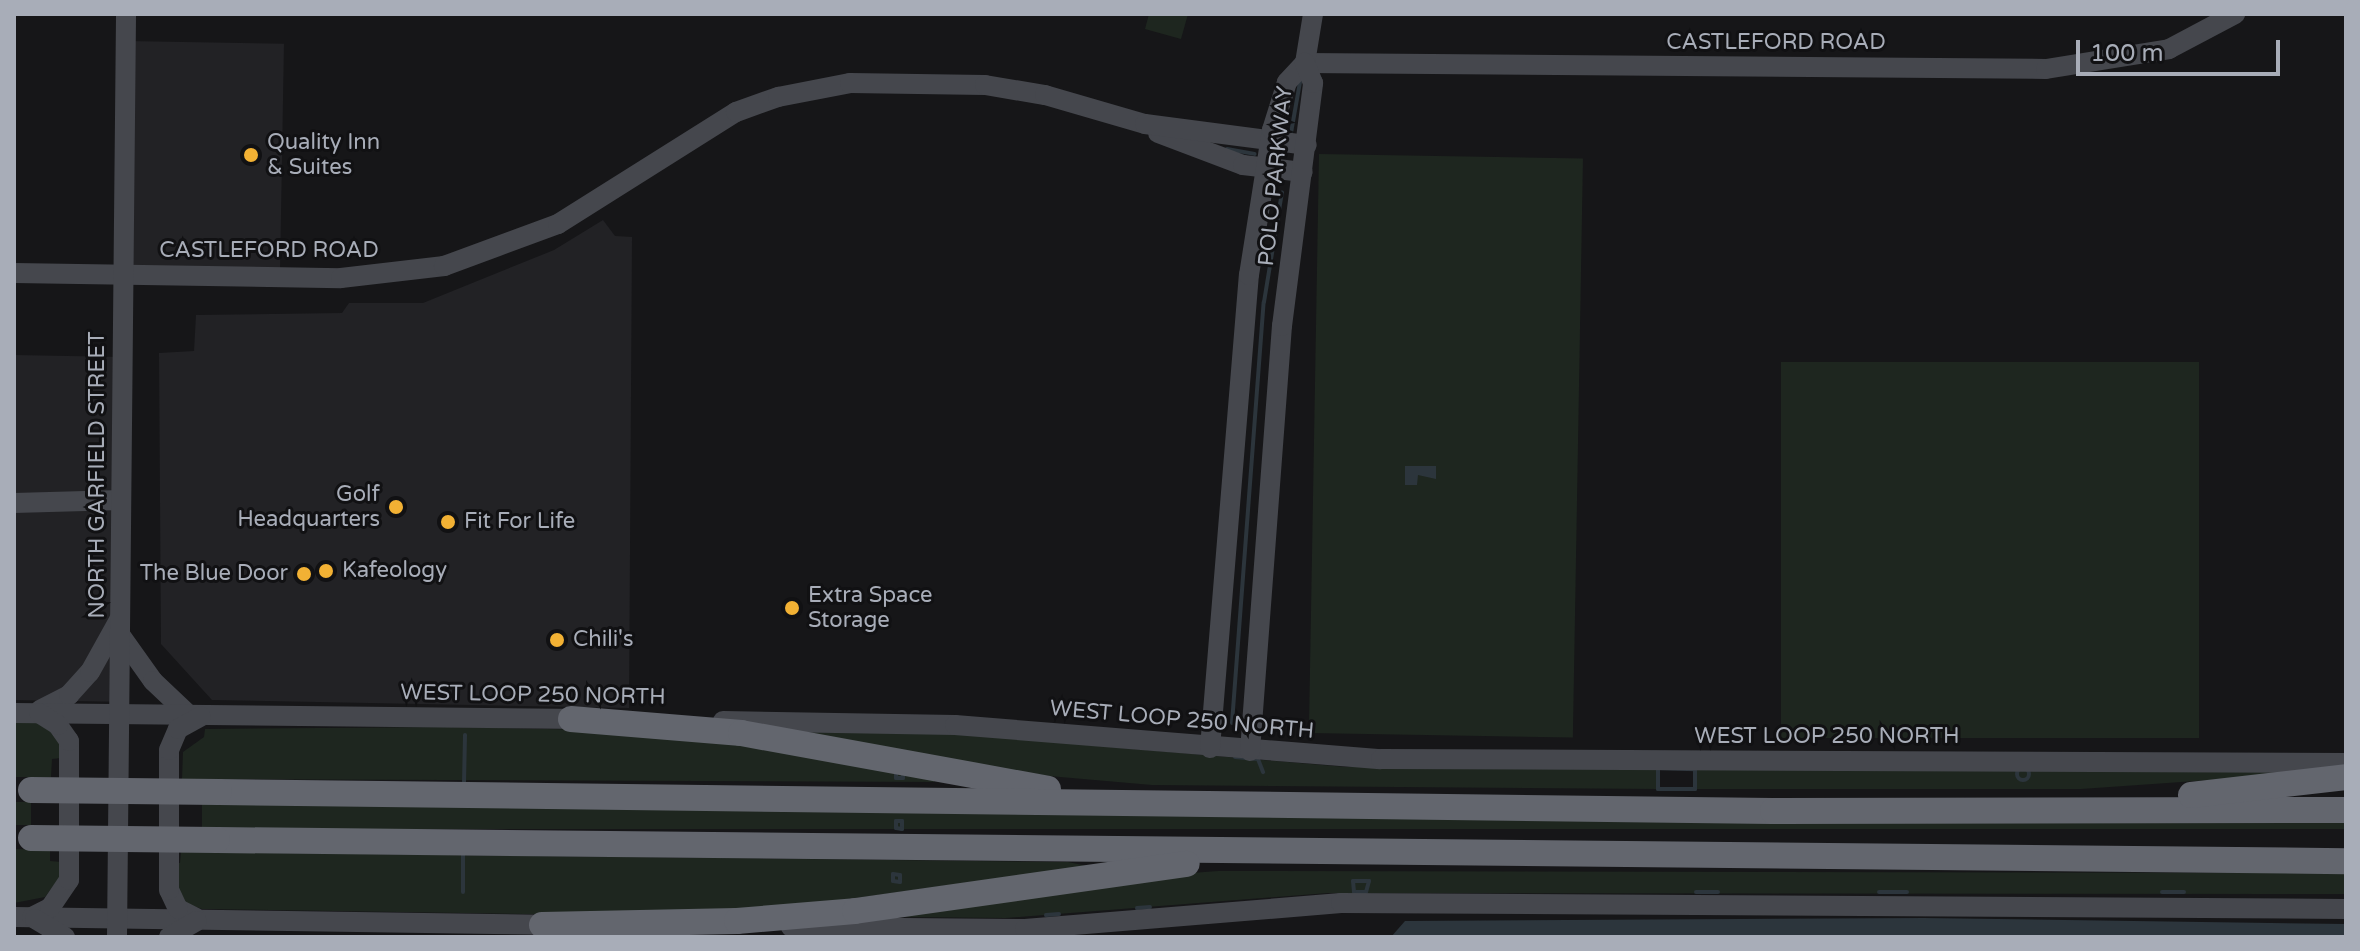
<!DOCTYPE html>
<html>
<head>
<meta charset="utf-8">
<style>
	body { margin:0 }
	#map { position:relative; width:2360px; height:951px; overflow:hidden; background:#161618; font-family:"Varela Round",sans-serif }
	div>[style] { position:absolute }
	.built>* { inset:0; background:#222225; transform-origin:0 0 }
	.green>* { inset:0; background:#1e261f; transform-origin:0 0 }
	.water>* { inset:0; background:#2c353c }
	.stream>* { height:4px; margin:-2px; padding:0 2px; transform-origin:2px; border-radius:2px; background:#2c353c }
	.stream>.ring { margin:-2px; padding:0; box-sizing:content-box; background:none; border:4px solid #2c353c; border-radius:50% }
	.secondary>* { height:20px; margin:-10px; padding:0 10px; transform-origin:10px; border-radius:10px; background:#45474d }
	.highway>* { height:26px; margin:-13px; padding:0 13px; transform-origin:13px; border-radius:13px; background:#63666e }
	.highway-bridge>* { height:26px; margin:-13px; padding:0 13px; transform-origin:13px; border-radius:13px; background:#63666e }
	.dots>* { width:22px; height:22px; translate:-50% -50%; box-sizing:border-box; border:4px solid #111113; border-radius:50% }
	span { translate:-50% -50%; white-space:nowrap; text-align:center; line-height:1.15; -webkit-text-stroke:6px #111113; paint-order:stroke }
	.street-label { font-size:22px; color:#a8adb8 }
	.poi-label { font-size:22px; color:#a8adb8 }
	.left { translate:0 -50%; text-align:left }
	.right { translate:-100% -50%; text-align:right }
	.frame { position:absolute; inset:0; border:16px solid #a8adb8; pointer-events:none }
	.scale { position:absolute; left:2076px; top:40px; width:204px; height:36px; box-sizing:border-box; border:4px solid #a8adb8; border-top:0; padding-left:10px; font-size:24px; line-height:28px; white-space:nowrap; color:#a8adb8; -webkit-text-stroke:6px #111113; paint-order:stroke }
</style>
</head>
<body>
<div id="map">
	<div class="built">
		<div style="left:126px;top:41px;width:158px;height:236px;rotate:1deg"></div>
		<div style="clip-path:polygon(603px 220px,615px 236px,632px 237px,629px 708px,212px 700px,161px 644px,159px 353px,194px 351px,196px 315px,342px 313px,349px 303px,423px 303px,554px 250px)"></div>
		<div style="left:14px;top:355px;width:109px;height:345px;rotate:1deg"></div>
	</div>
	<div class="green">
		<div style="clip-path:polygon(1149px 14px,1188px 14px,1181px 39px,1145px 29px)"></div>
		<div style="left:1319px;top:154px;width:264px;height:579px;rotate:1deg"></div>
		<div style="left:1781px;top:362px;width:418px;height:376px"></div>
		<div style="clip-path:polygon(14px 720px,43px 723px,59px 739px,61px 758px,52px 759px,51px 777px,14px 777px)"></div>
		<div style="clip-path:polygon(450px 727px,648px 731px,934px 773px,934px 782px,182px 779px,183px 752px,204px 737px,205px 729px)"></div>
		<div style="clip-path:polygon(807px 732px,958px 734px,1346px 767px,1658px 768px,1658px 789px,1152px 785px,1049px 776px,807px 736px)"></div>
		<div style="clip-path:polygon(1695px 769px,2282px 770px,2282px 775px,2081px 789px,1695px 789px)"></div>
		<div style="left:14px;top:802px;width:17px;height:23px"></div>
		<div style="left:202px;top:804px;width:2144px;height:25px"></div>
		<div style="clip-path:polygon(14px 849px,50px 850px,50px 861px,61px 862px,60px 877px,45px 897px,14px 903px)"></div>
		<div style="clip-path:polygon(181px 852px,1068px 862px,1087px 866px,718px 917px,202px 909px,182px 902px,171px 863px,180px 863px)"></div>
		<div style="clip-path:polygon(1218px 871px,2346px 873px,2346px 894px,1328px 893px,1006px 918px,894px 917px,1152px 876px)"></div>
	</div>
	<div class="water">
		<div style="clip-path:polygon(1405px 466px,1436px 466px,1436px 479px,1418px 475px,1417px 485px,1405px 485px)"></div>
		<div style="clip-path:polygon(1924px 918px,2346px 924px,2346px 937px,1391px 937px,1405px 921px)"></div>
	</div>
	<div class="stream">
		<div style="left:1291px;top:133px;width:52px;rotate:-80deg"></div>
		<div style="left:1227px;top:149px;width:28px;rotate:10deg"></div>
		<div style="left:1232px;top:723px;width:422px;rotate:-85.7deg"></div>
		<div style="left:1264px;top:302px;width:111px;rotate:-80.7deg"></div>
		<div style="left:1235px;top:757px;width:23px;rotate:5deg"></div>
		<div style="left:1258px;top:759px;width:14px;rotate:69deg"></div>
		<div style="left:1658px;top:768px;width:37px;rotate:2deg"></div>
		<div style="left:1695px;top:769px;width:20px;rotate:90deg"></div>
		<div style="left:1695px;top:789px;width:37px;rotate:180deg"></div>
		<div style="left:1658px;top:789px;width:21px;rotate:-90deg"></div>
		<div class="ring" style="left:2017px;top:768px;width:8px;height:8px"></div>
		<div style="left:896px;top:771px;width:7px"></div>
		<div style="left:903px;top:771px;width:7px;rotate:90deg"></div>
		<div style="left:903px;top:778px;width:7px;rotate:180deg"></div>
		<div style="left:896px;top:778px;width:7px;rotate:-90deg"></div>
		<div style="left:464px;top:783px;width:48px;rotate:-88.8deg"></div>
		<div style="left:896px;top:821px;width:6px"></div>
		<div style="left:902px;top:821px;width:8px;rotate:90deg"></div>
		<div style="left:902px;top:829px;width:6px;rotate:-171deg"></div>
		<div style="left:896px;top:828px;width:7px;rotate:-90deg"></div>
		<div style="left:463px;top:855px;width:37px;rotate:90deg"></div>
		<div style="left:893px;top:874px;width:7px;rotate:8deg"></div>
		<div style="left:900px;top:875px;width:7px;rotate:90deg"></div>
		<div style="left:900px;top:882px;width:7px;rotate:-172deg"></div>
		<div style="left:893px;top:881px;width:7px;rotate:-90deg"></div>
		<div style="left:1353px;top:881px;width:16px"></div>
		<div style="left:1369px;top:881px;width:11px;rotate:105deg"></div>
		<div style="left:1366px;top:892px;width:12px;rotate:180deg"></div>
		<div style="left:1354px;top:892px;width:11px;rotate:-95deg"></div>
		<div style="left:1696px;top:892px;width:22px"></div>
		<div style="left:1879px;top:892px;width:28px"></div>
		<div style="left:2162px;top:892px;width:22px"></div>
		<div style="left:1137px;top:908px;width:13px;rotate:-4deg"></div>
		<div style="left:1046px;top:915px;width:13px;rotate:-4deg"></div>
	</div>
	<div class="secondary">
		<div style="left:1305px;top:63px;width:741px;rotate:0.46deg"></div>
		<div style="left:2046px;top:69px;width:125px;rotate:-9.2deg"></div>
		<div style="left:2169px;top:49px;width:75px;rotate:-27.9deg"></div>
		<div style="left:1305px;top:63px;width:50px;rotate:-80.7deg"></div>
		<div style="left:1158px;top:133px;width:91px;rotate:20.6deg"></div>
		<div style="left:1243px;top:165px;width:60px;rotate:6.7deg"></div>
		<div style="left:14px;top:273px;width:327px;rotate:0.9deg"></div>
		<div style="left:341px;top:278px;width:104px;rotate:-6.6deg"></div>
		<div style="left:444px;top:266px;width:121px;rotate:-20.2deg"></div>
		<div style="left:558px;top:224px;width:210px;rotate:-32.2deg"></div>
		<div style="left:736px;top:112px;width:45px;rotate:-19.7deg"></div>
		<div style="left:778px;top:97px;width:73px;rotate:-11deg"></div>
		<div style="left:850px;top:83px;width:135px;rotate:0.8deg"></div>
		<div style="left:985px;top:85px;width:61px;rotate:9.5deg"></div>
		<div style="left:1045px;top:95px;width:104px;rotate:16.2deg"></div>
		<div style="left:1145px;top:124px;width:163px;rotate:7.4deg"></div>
		<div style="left:14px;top:503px;width:107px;rotate:-1.6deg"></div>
		<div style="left:121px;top:636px;width:55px;rotate:54.6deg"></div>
		<div style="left:153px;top:681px;width:48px;rotate:43.3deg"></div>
		<div style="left:40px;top:710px;width:33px;rotate:-27deg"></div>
		<div style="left:69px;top:695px;width:31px;rotate:-48deg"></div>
		<div style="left:90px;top:672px;width:60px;rotate:-60.9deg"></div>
		<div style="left:14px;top:713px;width:569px;rotate:0.6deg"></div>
		<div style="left:723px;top:721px;width:232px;rotate:1deg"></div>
		<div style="left:955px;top:725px;width:427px;rotate:4.6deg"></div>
		<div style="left:1381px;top:759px;width:965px;rotate:0.24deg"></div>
		<div style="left:1210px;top:748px;width:475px;rotate:-85.3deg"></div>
		<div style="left:1249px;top:275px;width:147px;rotate:-81deg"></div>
		<div style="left:1272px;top:130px;width:50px;rotate:-72.6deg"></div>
		<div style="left:1287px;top:82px;width:26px;rotate:-47deg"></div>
		<div style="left:1250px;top:751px;width:426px;rotate:-85.7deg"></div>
		<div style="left:1282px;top:326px;width:245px;rotate:-82.7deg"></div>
		<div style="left:1313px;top:83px;width:22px;rotate:-112deg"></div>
		<div style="left:14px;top:917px;width:541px;rotate:0.85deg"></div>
		<div style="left:32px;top:917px;width:20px;rotate:-27deg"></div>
		<div style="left:50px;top:908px;width:34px;rotate:-56deg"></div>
		<div style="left:69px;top:880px;width:139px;rotate:-90deg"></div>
		<div style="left:69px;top:741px;width:19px;rotate:-125deg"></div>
		<div style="left:58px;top:725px;width:22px;rotate:-148deg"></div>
		<div style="left:196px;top:918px;width:20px;rotate:-153deg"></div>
		<div style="left:178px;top:909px;width:21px;rotate:-115deg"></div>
		<div style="left:169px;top:890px;width:140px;rotate:-90deg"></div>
		<div style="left:169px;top:750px;width:23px;rotate:-67deg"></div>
		<div style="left:178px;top:729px;width:26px;rotate:-29deg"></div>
		<div style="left:35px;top:919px;width:35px;rotate:31deg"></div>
		<div style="left:791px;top:927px;width:234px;rotate:0.5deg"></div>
		<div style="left:1025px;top:929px;width:317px;rotate:-4.7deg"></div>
		<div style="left:1341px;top:903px;width:1005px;rotate:0.34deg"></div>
		<div style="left:117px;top:937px;width:923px;rotate:-89.44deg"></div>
		<div style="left:169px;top:937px;width:32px;rotate:-30deg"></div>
	</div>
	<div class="highway">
		<div style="left:571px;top:719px;width:171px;rotate:4.7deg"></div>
		<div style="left:741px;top:733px;width:312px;rotate:10.3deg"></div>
		<div style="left:219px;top:792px;width:1554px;rotate:0.7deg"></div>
		<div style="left:1773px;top:811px;width:573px;rotate:-0.1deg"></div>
		<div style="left:2191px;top:795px;width:156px;rotate:-6.6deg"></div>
		<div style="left:217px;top:840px;width:2129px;rotate:0.57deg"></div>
		<div style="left:542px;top:925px;width:195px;rotate:-1.2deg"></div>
		<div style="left:737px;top:921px;width:118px;rotate:-4.8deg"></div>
		<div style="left:855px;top:911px;width:335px;rotate:-8.1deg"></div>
	</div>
	<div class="highway-bridge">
		<div style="left:31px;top:790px;width:188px;rotate:0.6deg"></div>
		<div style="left:31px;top:838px;width:186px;rotate:0.6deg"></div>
	</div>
	<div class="dots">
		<div style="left:251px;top:155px;background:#f2b134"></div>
		<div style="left:396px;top:507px;background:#f2b134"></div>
		<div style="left:448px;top:522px;background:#f2b134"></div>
		<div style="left:326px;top:571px;background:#f2b134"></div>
		<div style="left:304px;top:574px;background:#f2b134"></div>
		<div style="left:792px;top:608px;background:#f2b134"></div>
		<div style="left:557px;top:640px;background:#f2b134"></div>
	</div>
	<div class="street-label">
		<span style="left:1776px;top:43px">CASTLEFORD ROAD</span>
		<span style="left:1276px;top:176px;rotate:-84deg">POLO PARKWAY</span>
		<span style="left:269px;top:251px">CASTLEFORD ROAD</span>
		<span style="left:98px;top:475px;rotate:-90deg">NORTH GARFIELD STREET</span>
		<span style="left:533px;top:695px;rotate:1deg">WEST LOOP 250 NORTH</span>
		<span style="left:1182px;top:720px;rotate:5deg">WEST LOOP 250 NORTH</span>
		<span style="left:1827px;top:737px">WEST LOOP 250 NORTH</span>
	</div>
	<div class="poi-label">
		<span class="left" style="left:267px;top:155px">Quality Inn<br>&amp; Suites</span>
		<span class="right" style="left:380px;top:507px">Golf<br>Headquarters</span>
		<span class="left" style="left:464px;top:522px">Fit For Life</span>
		<span class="left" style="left:342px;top:571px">Kafeology</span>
		<span class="right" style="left:288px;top:574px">The Blue Door</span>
		<span class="left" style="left:808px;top:608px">Extra Space<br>Storage</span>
		<span class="left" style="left:573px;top:640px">Chili's</span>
	</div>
	<div class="frame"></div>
	<div class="scale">100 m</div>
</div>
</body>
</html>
